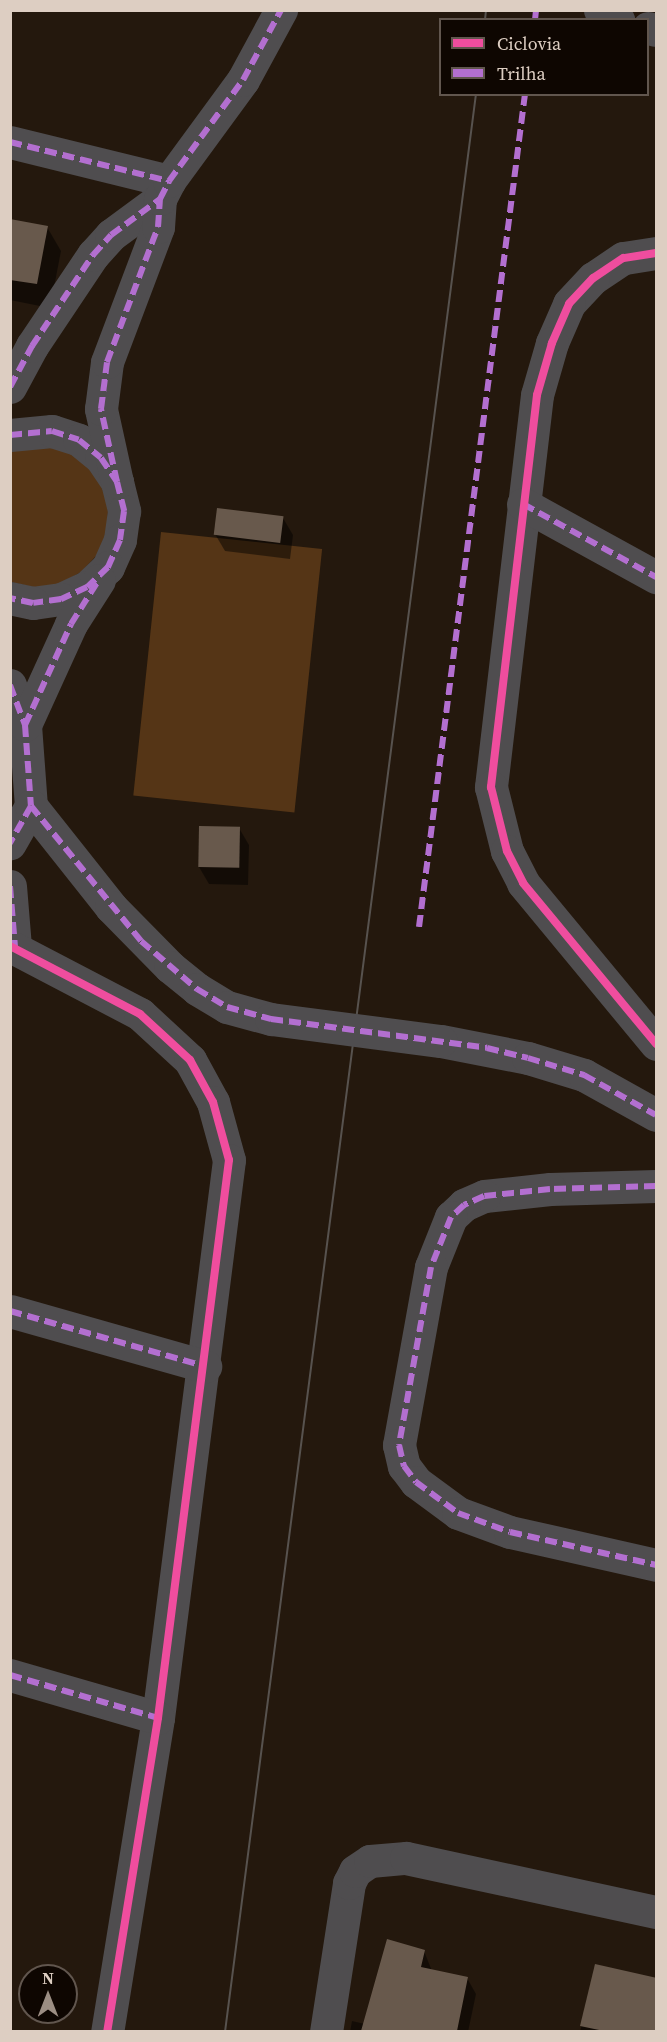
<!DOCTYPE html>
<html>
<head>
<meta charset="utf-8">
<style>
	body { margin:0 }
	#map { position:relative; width:667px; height:2042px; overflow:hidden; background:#24180d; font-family:"Source Serif 4",serif }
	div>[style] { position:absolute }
	.green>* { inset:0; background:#553516; transform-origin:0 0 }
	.shadow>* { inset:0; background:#0007 }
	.building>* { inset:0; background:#68594c; transform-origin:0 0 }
	.street>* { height:33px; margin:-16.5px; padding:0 16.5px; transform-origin:16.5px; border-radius:16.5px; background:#4f4d4f }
	.tram>* { height:1.5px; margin:-0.75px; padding:0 0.75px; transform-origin:0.75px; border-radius:0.75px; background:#57524e }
	.street-bridge>* { height:33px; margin:-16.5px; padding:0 16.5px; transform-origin:16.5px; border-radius:16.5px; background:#4f4d4f }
	.quiet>* { height:6px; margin-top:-3px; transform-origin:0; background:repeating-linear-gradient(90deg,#b36fd0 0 12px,transparent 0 18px) }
	.cycleway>* { height:8px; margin:-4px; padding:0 4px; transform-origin:4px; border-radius:4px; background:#ef4d9e }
	span { translate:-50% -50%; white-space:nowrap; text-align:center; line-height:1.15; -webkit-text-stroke:6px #0e0601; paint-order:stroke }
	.frame { position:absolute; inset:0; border:12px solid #ddcec2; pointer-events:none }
	.legend { position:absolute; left:439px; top:18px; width:210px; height:78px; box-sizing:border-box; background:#0e0601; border:2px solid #61564e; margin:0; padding:8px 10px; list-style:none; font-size:18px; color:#ddcec2 }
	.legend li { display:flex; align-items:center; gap:12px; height:30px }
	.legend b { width:30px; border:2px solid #61564e }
	.north { position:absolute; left:18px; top:1964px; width:60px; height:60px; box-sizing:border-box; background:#0e0601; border:2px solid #61564e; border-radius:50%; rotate:0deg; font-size:16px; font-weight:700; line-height:24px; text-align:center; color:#ddcec2 }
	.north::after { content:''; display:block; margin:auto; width:21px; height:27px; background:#9c8e83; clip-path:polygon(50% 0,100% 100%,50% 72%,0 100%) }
</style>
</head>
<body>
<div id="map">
	<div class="green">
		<div style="clip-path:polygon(49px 446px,71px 454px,90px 468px,103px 487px,108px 510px,107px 534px,97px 555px,81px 572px,60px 584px,37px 588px,11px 582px,10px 451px)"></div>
		<div style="left:161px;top:532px;width:162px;height:265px;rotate:6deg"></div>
	</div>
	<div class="shadow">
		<div style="clip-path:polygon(10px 220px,47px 227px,61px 251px,50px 308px,10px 300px)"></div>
		<div style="clip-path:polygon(283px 518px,293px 535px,290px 559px,225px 551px,215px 534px)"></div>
		<div style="clip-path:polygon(239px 828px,249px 845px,248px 885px,209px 884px,199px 867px)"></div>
		<div style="clip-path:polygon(424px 1951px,432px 1971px,467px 1978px,476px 1994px,468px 2032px,350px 2032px,352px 2021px,365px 2024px)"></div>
		<div style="clip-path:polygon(596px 1966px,656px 2010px,656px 2032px,580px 2032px)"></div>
	</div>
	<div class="building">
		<div style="clip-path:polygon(10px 219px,48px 226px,37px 284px,10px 280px)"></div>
		<div style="left:217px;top:508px;width:67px;height:27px;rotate:7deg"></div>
		<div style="left:199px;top:826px;width:41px;height:41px;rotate:1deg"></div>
		<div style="clip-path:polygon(387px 1939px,425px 1950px,421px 1967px,468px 1977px,457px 2031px,361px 2031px)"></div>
		<div style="clip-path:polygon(595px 1964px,657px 1978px,657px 2031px,604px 2031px,580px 2026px)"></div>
	</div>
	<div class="street">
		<div style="left:600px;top:10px;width:21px;rotate:29deg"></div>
		<div style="left:648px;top:28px;width:8px;rotate:14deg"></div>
		<div style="left:10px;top:142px;width:164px;rotate:13.8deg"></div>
		<div style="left:656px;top:253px;width:33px;rotate:171deg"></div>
		<div style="left:623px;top:258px;width:36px;rotate:146deg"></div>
		<div style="left:593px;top:278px;width:35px;rotate:133deg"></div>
		<div style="left:569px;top:304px;width:43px;rotate:113.6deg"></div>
		<div style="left:552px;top:343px;width:54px;rotate:106.1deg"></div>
		<div style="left:537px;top:395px;width:395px;rotate:96.7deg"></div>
		<div style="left:491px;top:787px;width:66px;rotate:76deg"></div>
		<div style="left:507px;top:851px;width:36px;rotate:63deg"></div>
		<div style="left:523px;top:883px;width:209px;rotate:50.4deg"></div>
		<div style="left:10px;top:387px;width:47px;rotate:-61.8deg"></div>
		<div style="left:32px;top:346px;width:110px;rotate:-56.2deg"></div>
		<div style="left:93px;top:255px;width:27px;rotate:-48deg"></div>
		<div style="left:111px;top:235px;width:61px;rotate:-36.3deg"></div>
		<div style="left:10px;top:435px;width:42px;rotate:-5.4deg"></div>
		<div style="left:52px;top:431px;width:28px;rotate:18deg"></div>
		<div style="left:79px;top:440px;width:28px;rotate:39deg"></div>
		<div style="left:101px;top:458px;width:29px;rotate:56deg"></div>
		<div style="left:117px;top:482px;width:30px;rotate:76deg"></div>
		<div style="left:124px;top:511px;width:29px;rotate:98deg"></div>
		<div style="left:120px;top:540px;width:30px;rotate:114deg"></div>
		<div style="left:108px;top:567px;width:29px;rotate:136deg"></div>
		<div style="left:87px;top:587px;width:29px;rotate:155deg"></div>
		<div style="left:61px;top:599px;width:28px;rotate:172deg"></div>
		<div style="left:33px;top:603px;width:24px;rotate:-168deg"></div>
		<div style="left:117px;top:482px;width:75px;rotate:-102.4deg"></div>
		<div style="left:101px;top:409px;width:47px;rotate:-82.7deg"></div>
		<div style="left:107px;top:362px;width:144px;rotate:-69.3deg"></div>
		<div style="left:158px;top:227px;width:28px;rotate:-86deg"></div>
		<div style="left:160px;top:199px;width:20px;rotate:-63deg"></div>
		<div style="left:169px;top:181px;width:125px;rotate:-53.8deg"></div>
		<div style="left:243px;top:80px;width:80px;rotate:-61.5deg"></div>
		<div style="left:523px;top:504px;width:152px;rotate:28.8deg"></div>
		<div style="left:10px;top:685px;width:43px;rotate:69.4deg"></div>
		<div style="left:25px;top:725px;width:81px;rotate:85.8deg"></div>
		<div style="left:31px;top:806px;width:43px;rotate:119.6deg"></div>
		<div style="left:25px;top:725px;width:111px;rotate:-65.5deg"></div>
		<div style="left:71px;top:624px;width:52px;rotate:-57.5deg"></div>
		<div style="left:31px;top:806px;width:129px;rotate:51.6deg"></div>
		<div style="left:111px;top:907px;width:84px;rotate:45.5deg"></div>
		<div style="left:170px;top:967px;width:35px;rotate:39deg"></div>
		<div style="left:197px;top:989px;width:35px;rotate:31deg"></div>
		<div style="left:227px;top:1007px;width:46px;rotate:15.3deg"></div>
		<div style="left:10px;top:886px;width:61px;rotate:85.3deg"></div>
		<div style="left:10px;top:946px;width:147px;rotate:27.6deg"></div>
		<div style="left:140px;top:1014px;width:68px;rotate:42.6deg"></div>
		<div style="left:190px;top:1060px;width:48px;rotate:61.3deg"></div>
		<div style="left:213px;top:1102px;width:60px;rotate:74.6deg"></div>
		<div style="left:229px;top:1160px;width:562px;rotate:97.25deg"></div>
		<div style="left:158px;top:1718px;width:318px;rotate:99.2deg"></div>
		<div style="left:441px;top:1041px;width:89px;rotate:11.1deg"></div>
		<div style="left:528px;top:1058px;width:59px;rotate:16.9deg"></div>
		<div style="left:584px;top:1075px;width:82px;rotate:29.1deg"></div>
		<div style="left:656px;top:1186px;width:106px;rotate:178.4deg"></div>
		<div style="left:550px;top:1189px;width:66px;rotate:173.9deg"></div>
		<div style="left:484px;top:1196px;width:22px;rotate:156deg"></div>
		<div style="left:464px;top:1205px;width:18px;rotate:137deg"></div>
		<div style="left:451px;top:1217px;width:54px;rotate:111.8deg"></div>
		<div style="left:431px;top:1267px;width:181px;rotate:100.2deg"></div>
		<div style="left:399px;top:1445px;width:22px;rotate:77deg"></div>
		<div style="left:404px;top:1466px;width:20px;rotate:53deg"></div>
		<div style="left:416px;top:1482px;width:52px;rotate:36.4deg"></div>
		<div style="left:458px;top:1513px;width:55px;rotate:20.1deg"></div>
		<div style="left:510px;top:1532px;width:150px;rotate:12.7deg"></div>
		<div style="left:10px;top:1311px;width:203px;rotate:15.8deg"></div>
		<div style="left:10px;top:1675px;width:154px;rotate:16.2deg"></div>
		<div style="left:326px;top:2032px;width:151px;rotate:-81.2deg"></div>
		<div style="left:349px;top:1883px;width:13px;rotate:-63deg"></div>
		<div style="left:355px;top:1871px;width:18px;rotate:-34deg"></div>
		<div style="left:370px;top:1861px;width:36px;rotate:-5deg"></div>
		<div style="left:406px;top:1858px;width:256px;rotate:12.2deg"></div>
	</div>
	<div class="tram">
		<div style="left:485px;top:20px;width:10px;rotate:-84deg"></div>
		<div style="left:225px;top:2032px;width:1954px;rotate:-82.62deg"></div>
	</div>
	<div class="street-bridge">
		<div style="left:271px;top:1019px;width:171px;rotate:7.4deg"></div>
	</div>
	<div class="quiet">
		<div style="left:535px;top:20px;width:10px;rotate:-84deg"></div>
		<div style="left:10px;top:142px;width:164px;rotate:13.8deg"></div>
		<div style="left:10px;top:387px;width:47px;rotate:-61.8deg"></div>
		<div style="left:32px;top:346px;width:110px;rotate:-56.2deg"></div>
		<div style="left:93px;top:255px;width:27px;rotate:-48deg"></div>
		<div style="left:111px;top:235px;width:61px;rotate:-36.3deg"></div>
		<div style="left:10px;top:435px;width:42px;rotate:-5.4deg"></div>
		<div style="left:52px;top:431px;width:28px;rotate:18deg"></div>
		<div style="left:79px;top:440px;width:28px;rotate:39deg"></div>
		<div style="left:101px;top:458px;width:29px;rotate:56deg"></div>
		<div style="left:117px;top:482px;width:30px;rotate:76deg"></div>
		<div style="left:124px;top:511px;width:29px;rotate:98deg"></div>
		<div style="left:120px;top:540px;width:30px;rotate:114deg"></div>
		<div style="left:108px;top:567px;width:29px;rotate:136deg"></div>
		<div style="left:87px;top:587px;width:29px;rotate:155deg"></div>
		<div style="left:61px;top:599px;width:28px;rotate:172deg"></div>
		<div style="left:33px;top:603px;width:24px;rotate:-168deg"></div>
		<div style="left:117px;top:482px;width:75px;rotate:-102.4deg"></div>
		<div style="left:101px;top:409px;width:47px;rotate:-82.7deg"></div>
		<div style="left:107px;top:362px;width:144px;rotate:-69.3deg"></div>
		<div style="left:158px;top:227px;width:28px;rotate:-86deg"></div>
		<div style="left:160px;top:199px;width:20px;rotate:-63deg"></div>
		<div style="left:169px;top:181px;width:125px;rotate:-53.8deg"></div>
		<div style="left:243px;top:80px;width:80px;rotate:-61.5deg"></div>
		<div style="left:523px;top:504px;width:152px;rotate:28.8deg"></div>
		<div style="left:10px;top:685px;width:43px;rotate:69.4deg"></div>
		<div style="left:25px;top:725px;width:81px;rotate:85.8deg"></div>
		<div style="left:31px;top:806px;width:43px;rotate:119.6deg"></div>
		<div style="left:25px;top:725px;width:111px;rotate:-65.5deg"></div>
		<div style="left:71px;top:624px;width:51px;rotate:-57.9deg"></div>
		<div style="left:31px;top:806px;width:174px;rotate:50.8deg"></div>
		<div style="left:141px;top:941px;width:74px;rotate:40.6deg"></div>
		<div style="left:197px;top:989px;width:35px;rotate:31deg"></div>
		<div style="left:227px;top:1007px;width:46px;rotate:15.3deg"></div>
		<div style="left:271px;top:1019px;width:218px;rotate:7.6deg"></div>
		<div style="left:487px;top:1048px;width:42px;rotate:13.7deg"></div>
		<div style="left:528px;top:1058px;width:59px;rotate:16.9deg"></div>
		<div style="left:584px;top:1075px;width:82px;rotate:29.1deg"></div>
		<div style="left:10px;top:886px;width:61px;rotate:85.3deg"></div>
		<div style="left:419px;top:927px;width:840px;rotate:-82.75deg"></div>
		<div style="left:656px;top:1186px;width:106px;rotate:178.4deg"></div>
		<div style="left:550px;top:1189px;width:66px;rotate:173.9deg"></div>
		<div style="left:484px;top:1196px;width:22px;rotate:156deg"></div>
		<div style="left:464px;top:1205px;width:18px;rotate:137deg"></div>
		<div style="left:451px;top:1217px;width:54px;rotate:111.8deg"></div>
		<div style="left:431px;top:1267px;width:181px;rotate:100.2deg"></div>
		<div style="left:399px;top:1445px;width:22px;rotate:77deg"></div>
		<div style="left:404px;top:1466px;width:20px;rotate:53deg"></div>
		<div style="left:416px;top:1482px;width:52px;rotate:36.4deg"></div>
		<div style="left:458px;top:1513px;width:55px;rotate:20.1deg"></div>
		<div style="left:510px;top:1532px;width:150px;rotate:12.7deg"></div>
		<div style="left:10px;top:1311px;width:203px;rotate:15.8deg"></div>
		<div style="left:10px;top:1675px;width:154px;rotate:16.2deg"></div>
	</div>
	<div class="cycleway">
		<div style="left:656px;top:253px;width:33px;rotate:171deg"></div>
		<div style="left:623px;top:258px;width:36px;rotate:146deg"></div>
		<div style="left:593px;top:278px;width:35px;rotate:133deg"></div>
		<div style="left:569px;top:304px;width:43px;rotate:113.6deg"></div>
		<div style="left:552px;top:343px;width:54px;rotate:106.1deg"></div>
		<div style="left:537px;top:395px;width:395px;rotate:96.7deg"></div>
		<div style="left:491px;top:787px;width:66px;rotate:76deg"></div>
		<div style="left:507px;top:851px;width:36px;rotate:63deg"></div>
		<div style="left:523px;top:883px;width:209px;rotate:50.4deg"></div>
		<div style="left:10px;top:946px;width:147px;rotate:27.6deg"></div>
		<div style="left:140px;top:1014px;width:68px;rotate:42.6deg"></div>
		<div style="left:190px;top:1060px;width:48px;rotate:61.3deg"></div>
		<div style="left:213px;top:1102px;width:60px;rotate:74.6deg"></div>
		<div style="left:229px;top:1160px;width:562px;rotate:97.25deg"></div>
		<div style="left:158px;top:1718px;width:318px;rotate:99.2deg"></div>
	</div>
	<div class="frame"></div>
	<ul class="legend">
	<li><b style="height:8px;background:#ef4d9e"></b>Ciclovia</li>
	<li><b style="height:8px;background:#b36fd0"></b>Trilha</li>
	</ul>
	<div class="north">N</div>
</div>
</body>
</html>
